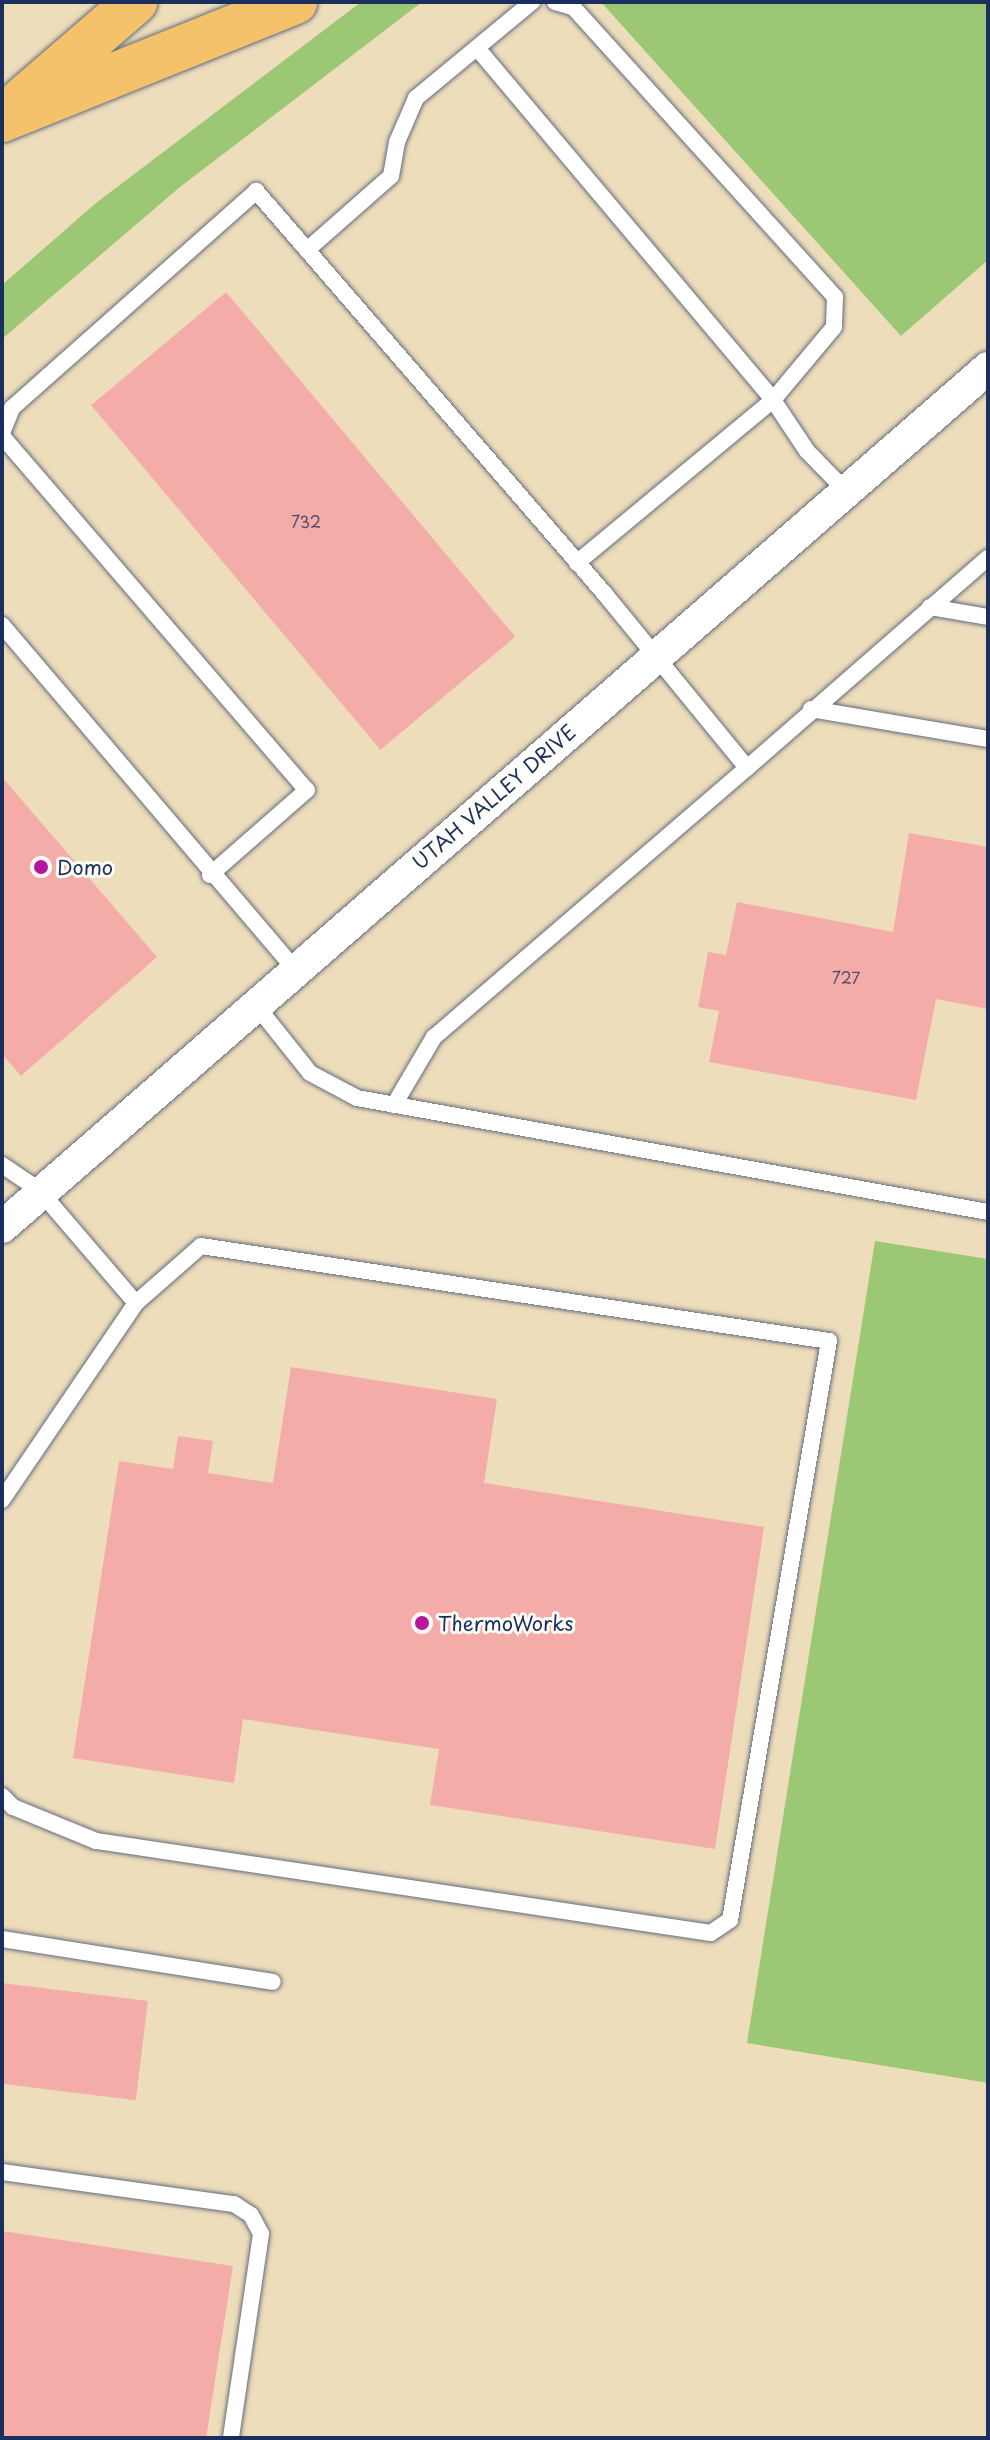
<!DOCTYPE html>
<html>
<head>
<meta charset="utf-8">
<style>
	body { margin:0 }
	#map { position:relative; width:990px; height:2440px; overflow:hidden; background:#edb; font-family:"Playpen Sans",sans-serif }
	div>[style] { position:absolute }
	.green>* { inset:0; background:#9cc875 }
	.building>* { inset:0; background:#f4aca9; transform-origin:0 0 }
	.roads { filter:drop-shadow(0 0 2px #656c7f) drop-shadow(0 0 2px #656c7f) }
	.lane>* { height:16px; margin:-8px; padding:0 8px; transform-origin:8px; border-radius:8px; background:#fff }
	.street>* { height:32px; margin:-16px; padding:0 16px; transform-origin:16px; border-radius:16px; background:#fff }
	.highway>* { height:44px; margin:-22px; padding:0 22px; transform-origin:22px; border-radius:22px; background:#f3c26a }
	.dots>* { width:22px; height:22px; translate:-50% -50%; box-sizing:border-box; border:4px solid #fdfcf7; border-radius:50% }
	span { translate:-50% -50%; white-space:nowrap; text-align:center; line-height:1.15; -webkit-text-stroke:6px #fdfcf7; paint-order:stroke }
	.number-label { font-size:16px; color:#514e71 }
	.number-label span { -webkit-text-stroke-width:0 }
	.street-label { font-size:20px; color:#1b2f5e }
	.poi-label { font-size:20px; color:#1b2f5e }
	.left { translate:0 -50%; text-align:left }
	.frame { position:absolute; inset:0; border:4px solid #1b2f5e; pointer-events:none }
</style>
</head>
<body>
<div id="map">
	<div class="green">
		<div style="clip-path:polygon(361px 2px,422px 2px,180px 187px,2px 339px,2px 285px,96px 203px)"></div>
		<div style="clip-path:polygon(601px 2px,988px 2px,988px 260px,901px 336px)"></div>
		<div style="clip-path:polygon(875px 1241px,988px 1259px,988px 2083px,747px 2043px)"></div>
	</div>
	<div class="building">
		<div style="left:226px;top:292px;width:450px;height:176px;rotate:50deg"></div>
		<div style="clip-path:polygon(2px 777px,157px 957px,21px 1076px,2px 1054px)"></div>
		<div style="clip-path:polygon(909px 833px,988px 847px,988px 1009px,936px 999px,916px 1100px,709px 1062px,719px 1011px,698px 1007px,708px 952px,726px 955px,737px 902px,893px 932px)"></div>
		<div style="clip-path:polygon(291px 1367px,497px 1399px,484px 1483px,764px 1527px,715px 1849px,430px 1805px,439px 1749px,243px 1719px,234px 1783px,73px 1758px,119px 1461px,173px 1469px,178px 1436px,213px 1441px,208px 1473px,273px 1483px)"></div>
		<div style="left:2px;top:1983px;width:147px;height:100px;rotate:7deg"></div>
		<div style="clip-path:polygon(2px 2231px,233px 2266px,206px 2438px,2px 2438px)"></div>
	</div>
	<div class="roads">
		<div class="lane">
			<div style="left:555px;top:2px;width:19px;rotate:16deg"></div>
			<div style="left:573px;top:7px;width:391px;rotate:47.9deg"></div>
			<div style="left:835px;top:297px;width:30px;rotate:92deg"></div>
			<div style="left:834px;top:327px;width:95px;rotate:129.9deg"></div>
			<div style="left:773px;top:400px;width:61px;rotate:56.3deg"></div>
			<div style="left:807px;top:451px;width:59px;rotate:45.7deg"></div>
			<div style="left:477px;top:48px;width:460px;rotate:49.9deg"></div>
			<div style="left:773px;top:400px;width:255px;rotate:140.3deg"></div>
			<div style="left:307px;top:250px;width:112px;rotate:-41.4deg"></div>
			<div style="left:391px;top:176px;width:35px;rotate:-80deg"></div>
			<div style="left:397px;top:142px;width:48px;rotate:-66.6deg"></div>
			<div style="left:416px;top:98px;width:151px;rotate:-39.6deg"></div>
			<div style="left:2px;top:433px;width:27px;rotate:-68deg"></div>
			<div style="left:12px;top:408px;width:327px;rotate:-41.6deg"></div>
			<div style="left:256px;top:191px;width:532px;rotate:49.12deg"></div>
			<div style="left:604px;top:593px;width:226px;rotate:50.7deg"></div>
			<div style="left:747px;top:768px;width:413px;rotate:139.3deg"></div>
			<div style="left:434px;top:1037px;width:79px;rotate:120.5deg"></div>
			<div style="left:2px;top:436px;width:467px;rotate:49.3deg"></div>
			<div style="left:307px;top:790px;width:129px;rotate:138.8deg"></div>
			<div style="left:930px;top:607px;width:59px;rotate:9.8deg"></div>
			<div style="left:2px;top:625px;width:452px;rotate:49.6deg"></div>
			<div style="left:811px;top:709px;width:180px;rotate:9.6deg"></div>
			<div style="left:747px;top:768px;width:320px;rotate:-41.1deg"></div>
			<div style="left:255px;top:1004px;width:88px;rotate:51.4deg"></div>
			<div style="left:310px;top:1073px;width:53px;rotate:28deg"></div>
			<div style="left:357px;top:1098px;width:641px;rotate:10.24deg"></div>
			<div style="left:2px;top:1165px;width:45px;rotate:34deg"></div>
			<div style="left:39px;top:1190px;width:149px;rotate:49.4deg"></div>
			<div style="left:136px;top:1303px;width:86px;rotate:-41.2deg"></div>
			<div style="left:201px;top:1246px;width:635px;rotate:8.6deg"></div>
			<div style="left:829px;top:1341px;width:587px;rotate:99.7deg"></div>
			<div style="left:730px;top:1920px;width:23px;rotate:146deg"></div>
			<div style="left:711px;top:1933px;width:622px;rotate:-171.49deg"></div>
			<div style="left:96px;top:1841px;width:90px;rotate:-157.7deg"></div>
			<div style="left:13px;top:1807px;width:16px;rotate:-135deg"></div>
			<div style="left:2px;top:1500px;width:238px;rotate:-55.8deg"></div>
			<div style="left:2px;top:1939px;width:274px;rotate:9deg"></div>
			<div style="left:2px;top:2172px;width:234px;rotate:7.9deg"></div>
			<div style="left:234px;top:2204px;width:20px;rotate:33deg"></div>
			<div style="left:251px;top:2215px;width:21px;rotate:62deg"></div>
			<div style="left:261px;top:2234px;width:206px;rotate:98.4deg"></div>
		</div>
		<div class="street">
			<div style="left:2px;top:1227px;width:1308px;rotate:-41.06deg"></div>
		</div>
		<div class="highway">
			<div style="left:22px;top:100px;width:150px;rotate:-40.9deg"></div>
			<div style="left:2px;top:120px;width:316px;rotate:-21.9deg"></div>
		</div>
	</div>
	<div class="dots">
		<div style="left:41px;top:867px;background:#b5179e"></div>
		<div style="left:422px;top:1623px;background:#b5179e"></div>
	</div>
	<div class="number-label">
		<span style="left:306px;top:521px">732</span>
		<span style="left:846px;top:977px">727</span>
	</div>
	<div class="street-label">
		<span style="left:494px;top:797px;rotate:-41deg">UTAH VALLEY DRIVE</span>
	</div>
	<div class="poi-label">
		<span class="left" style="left:57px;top:867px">Domo</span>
		<span class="left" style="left:438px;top:1623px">ThermoWorks</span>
	</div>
	<div class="frame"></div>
</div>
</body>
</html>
